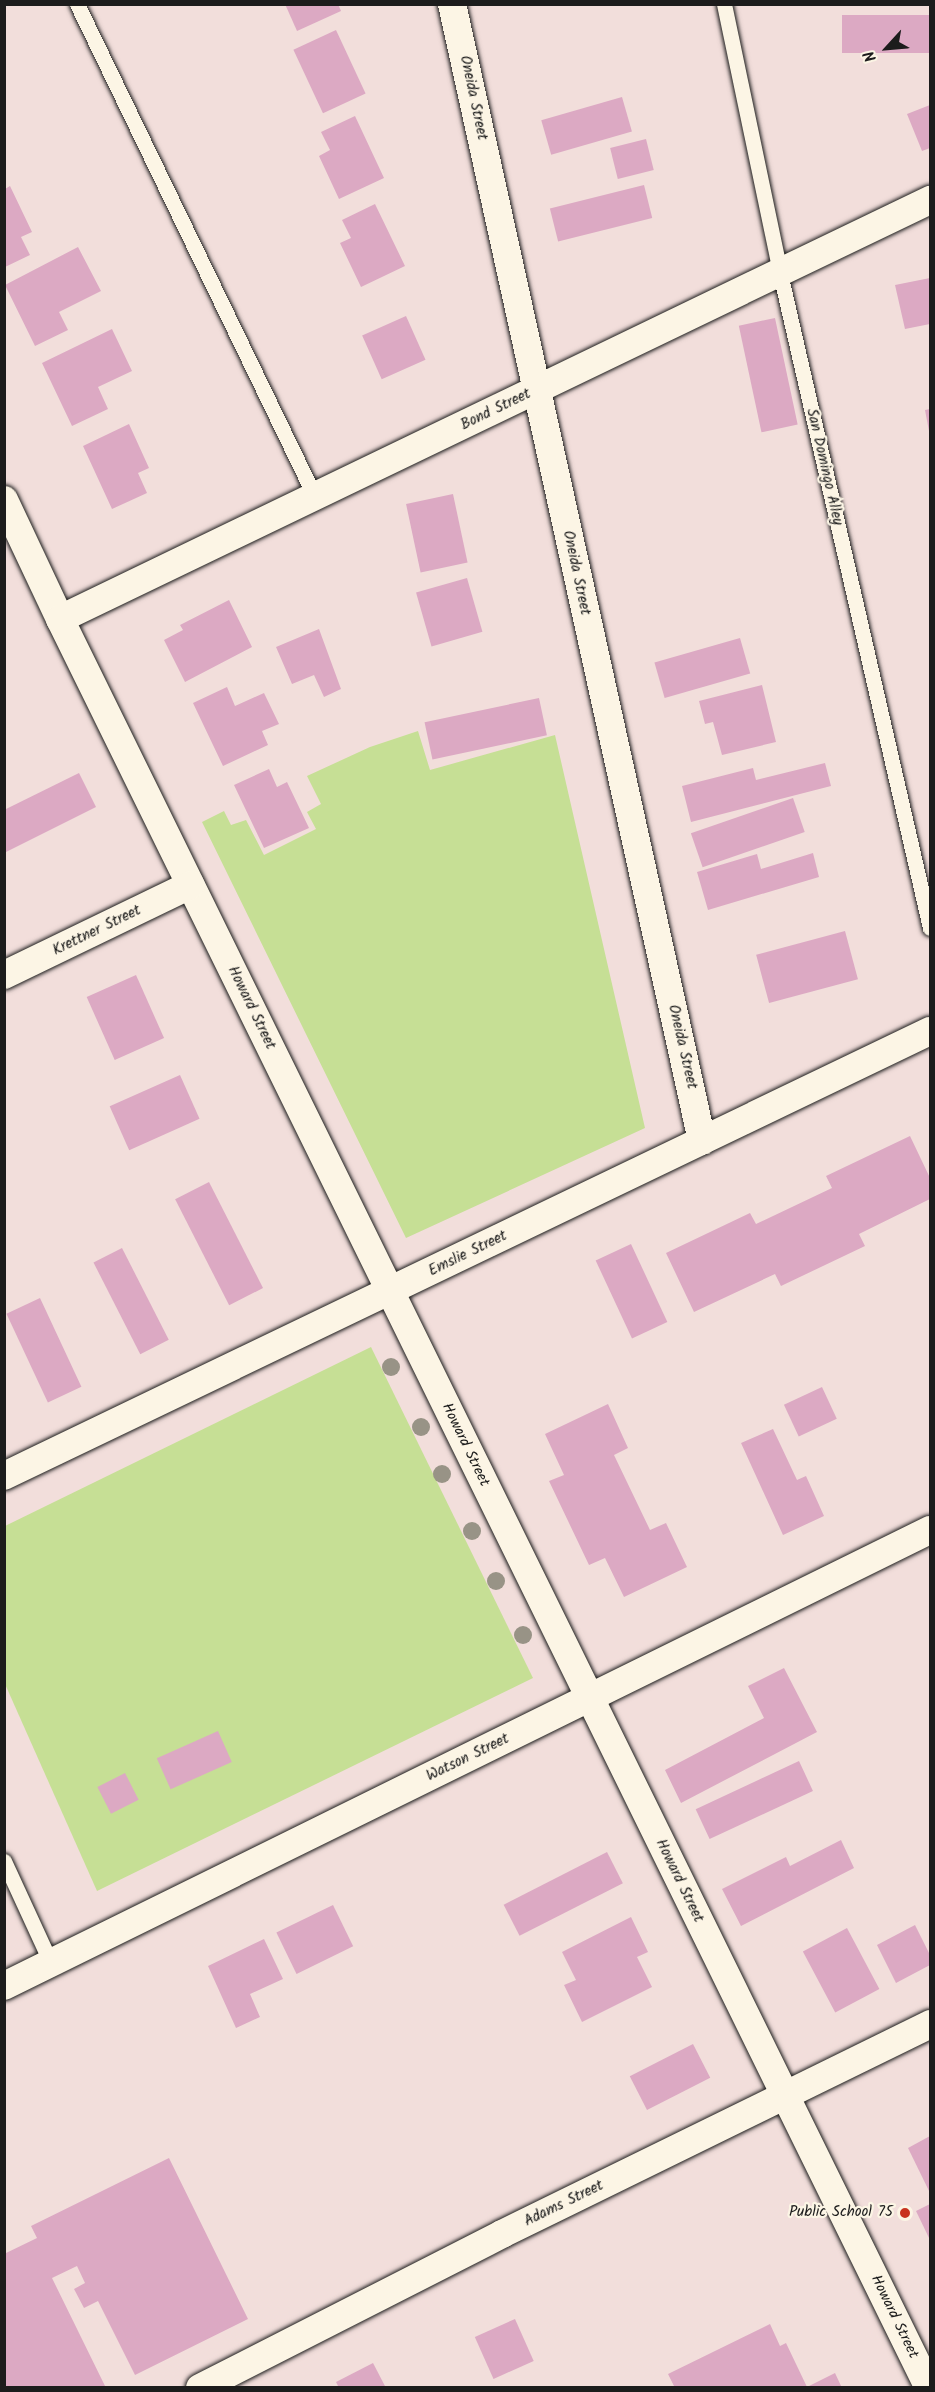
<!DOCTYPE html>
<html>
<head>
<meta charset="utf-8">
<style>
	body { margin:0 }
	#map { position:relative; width:935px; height:2392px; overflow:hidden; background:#f2dedb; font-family:Kalam,sans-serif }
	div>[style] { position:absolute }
	.green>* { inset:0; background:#c6df95 }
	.building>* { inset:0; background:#dca9c3; transform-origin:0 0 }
	.roads { filter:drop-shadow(0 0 2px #1c1c1c) drop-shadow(0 0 2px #1c1c1c) }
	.lane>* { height:15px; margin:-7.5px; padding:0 7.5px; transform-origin:7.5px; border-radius:7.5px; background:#fcf5e5 }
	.street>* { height:28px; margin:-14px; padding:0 14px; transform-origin:14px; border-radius:14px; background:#fcf5e5 }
	.trees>* { width:18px; height:18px; margin:-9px; border-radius:50%; background:#989386 }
	.dots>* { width:16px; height:16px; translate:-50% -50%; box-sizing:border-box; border:3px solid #fcf5e5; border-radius:50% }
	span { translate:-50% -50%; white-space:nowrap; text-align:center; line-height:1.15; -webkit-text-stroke:4.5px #fcf5e5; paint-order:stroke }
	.street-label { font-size:15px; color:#1c1c1c }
	.poi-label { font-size:15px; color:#1c1c1c }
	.right { translate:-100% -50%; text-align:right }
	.frame { position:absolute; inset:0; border:6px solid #1c1c1c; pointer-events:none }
	.north { position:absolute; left:857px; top:18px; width:60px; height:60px; -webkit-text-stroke:4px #fcf5e5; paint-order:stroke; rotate:244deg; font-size:16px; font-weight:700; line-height:24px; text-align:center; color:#1c1c1c }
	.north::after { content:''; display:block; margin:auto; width:21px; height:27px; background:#1c1c1c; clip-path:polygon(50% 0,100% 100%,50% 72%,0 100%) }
</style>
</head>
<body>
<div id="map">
	<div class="green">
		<div style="clip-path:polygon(418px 731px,430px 770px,555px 735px,645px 1128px,406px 1238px,202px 822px,224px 811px,231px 825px,246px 820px,264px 855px,316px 829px,307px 812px,321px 804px,307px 776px,370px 747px)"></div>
		<div style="clip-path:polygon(371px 1347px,533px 1678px,97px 1891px,5px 1684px,5px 1526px)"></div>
	</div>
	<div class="building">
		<div style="clip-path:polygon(285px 4px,338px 4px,341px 11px,297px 31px)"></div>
		<div style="left:930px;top:15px;width:38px;height:88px;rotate:90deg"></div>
		<div style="left:336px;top:30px;width:70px;height:47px;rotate:65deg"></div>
		<div style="left:622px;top:97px;width:36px;height:84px;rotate:74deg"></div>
		<div style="clip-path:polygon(930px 105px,930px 148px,922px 151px,907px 114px)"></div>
		<div style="clip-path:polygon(355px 116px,384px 178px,339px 199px,319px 156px,330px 150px,321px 132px)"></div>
		<div style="left:646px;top:139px;width:32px;height:37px;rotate:76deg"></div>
		<div style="left:644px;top:185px;width:34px;height:97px;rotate:76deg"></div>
		<div style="clip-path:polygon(10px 186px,32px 232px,21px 237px,30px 255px,5px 267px,5px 189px)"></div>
		<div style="clip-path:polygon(375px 204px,405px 266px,361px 287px,340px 243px,351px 238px,342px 220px)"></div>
		<div style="clip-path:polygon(78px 247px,101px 291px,59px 312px,68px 330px,35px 346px,5px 285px)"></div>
		<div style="clip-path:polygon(930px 278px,930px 324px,905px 329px,895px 285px)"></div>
		<div style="left:406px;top:316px;width:48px;height:48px;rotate:66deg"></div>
		<div style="left:775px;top:318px;width:109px;height:37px;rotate:78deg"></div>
		<div style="clip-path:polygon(112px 329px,132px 371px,98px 387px,108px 409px,72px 426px,42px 363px)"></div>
		<div style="clip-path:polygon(930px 409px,930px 431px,929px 431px,925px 410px)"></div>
		<div style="clip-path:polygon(129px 424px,149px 468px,138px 473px,147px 493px,112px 509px,83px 446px)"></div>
		<div style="left:453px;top:494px;width:70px;height:48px;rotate:78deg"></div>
		<div style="left:467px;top:578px;width:56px;height:53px;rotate:74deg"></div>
		<div style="clip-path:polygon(229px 600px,252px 647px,185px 682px,164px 640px,183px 630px,180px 625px)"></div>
		<div style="clip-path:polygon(319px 629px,341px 689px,324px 697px,314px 675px,292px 684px,276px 647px)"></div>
		<div style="left:740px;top:638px;width:37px;height:89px;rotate:74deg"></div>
		<div style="clip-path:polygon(762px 685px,776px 742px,722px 755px,713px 722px,705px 724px,699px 701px)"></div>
		<div style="clip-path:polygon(227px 687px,235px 706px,264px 693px,279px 724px,262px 731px,268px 745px,223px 766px,193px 703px)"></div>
		<div style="left:539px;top:698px;width:38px;height:117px;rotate:78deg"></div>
		<div style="clip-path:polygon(825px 763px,831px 786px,691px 822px,682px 786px,753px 768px,756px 780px)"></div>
		<div style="clip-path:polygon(269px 769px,277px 787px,287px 782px,309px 828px,264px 848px,234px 785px)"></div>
		<div style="clip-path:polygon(79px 773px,96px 807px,4px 853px,4px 810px)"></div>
		<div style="left:793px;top:798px;width:36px;height:108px;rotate:71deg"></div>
		<div style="clip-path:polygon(813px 853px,819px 877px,708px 910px,697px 872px,757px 854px,761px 869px)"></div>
		<div style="left:845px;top:931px;width:50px;height:92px;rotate:75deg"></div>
		<div style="left:136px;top:975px;width:69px;height:54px;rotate:66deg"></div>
		<div style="left:180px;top:1075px;width:48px;height:77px;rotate:66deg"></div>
		<div style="clip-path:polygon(910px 1136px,930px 1178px,930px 1199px,859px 1234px,865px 1246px,781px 1286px,775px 1274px,694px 1312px,666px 1253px,750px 1213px,756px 1224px,832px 1188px,826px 1176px)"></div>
		<div style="left:209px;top:1182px;width:119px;height:38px;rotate:63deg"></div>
		<div style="left:631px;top:1244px;width:86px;height:39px;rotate:65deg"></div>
		<div style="left:122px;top:1248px;width:103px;height:32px;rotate:63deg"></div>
		<div style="left:40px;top:1298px;width:98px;height:37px;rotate:65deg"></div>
		<div style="left:822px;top:1387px;width:35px;height:42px;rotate:65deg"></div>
		<div style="clip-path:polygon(608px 1404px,628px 1448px,614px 1455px,650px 1530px,666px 1523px,687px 1567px,624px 1597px,605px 1558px,589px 1565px,549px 1481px,564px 1475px,545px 1434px)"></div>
		<div style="clip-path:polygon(773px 1429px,797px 1480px,806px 1476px,824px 1516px,783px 1535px,741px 1443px)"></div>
		<div style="clip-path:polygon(784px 1668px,817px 1732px,681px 1803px,665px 1770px,764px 1718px,748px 1686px)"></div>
		<div style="left:218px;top:1731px;width:34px;height:67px;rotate:66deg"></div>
		<div style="left:799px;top:1761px;width:33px;height:114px;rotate:65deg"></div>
		<div style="left:125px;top:1773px;width:30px;height:31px;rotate:63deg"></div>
		<div style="clip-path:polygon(841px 1840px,854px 1868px,741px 1926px,722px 1889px,786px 1857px,790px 1866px)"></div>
		<div style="left:607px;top:1852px;width:35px;height:116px;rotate:63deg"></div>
		<div style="left:333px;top:1905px;width:46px;height:63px;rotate:64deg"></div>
		<div style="clip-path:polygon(631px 1917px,648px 1952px,637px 1957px,652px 1987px,582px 2022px,564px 1985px,576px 1980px,562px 1952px)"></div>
		<div style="clip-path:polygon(915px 1925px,930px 1955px,930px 1965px,896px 1983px,877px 1945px)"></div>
		<div style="left:847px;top:1928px;width:69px;height:50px;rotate:62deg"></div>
		<div style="clip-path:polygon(264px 1939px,283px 1979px,250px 1994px,260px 2017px,236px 2028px,208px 1966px)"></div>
		<div style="left:693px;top:2044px;width:38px;height:71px;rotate:63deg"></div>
		<div style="clip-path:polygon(930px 2136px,930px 2193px,908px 2148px)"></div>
		<div style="clip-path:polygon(169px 2158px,248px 2319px,135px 2375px,98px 2301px,84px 2308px,74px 2289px,85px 2283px,77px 2266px,52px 2278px,106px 2388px,4px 2388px,4px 2254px,37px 2238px,31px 2226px)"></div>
		<div style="clip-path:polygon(930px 2204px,930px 2240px,916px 2211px)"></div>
		<div style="left:515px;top:2319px;width:46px;height:44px;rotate:66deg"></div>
		<div style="clip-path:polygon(770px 2324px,780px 2346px,786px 2343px,807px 2387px,835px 2373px,842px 2388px,675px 2388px,668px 2374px)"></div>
		<div style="clip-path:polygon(373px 2363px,386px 2388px,339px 2388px,336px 2382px)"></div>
	</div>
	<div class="roads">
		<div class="lane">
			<div style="left:77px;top:4px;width:547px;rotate:64.23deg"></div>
			<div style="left:724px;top:4px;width:275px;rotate:78.2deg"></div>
			<div style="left:780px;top:273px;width:672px;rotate:77.1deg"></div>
			<div style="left:4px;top:1861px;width:112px;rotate:65.3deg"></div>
		</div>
		<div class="street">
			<div style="left:452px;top:4px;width:1164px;rotate:77.6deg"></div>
			<div style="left:4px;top:500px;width:132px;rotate:64.8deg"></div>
			<div style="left:60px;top:619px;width:1971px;rotate:63.84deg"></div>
			<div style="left:60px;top:619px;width:966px;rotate:-25.72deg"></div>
			<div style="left:4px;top:975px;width:207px;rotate:-25.8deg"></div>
			<div style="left:4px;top:1476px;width:1027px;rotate:-25.67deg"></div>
			<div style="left:4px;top:1986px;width:1032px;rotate:-26.22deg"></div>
			<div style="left:200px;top:2388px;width:339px;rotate:-27deg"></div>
			<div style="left:502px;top:2234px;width:477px;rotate:-26.1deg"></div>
		</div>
	</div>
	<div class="trees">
		<div style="left:391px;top:1367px"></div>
		<div style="left:421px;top:1427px"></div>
		<div style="left:442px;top:1474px"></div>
		<div style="left:472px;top:1531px"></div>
		<div style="left:496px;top:1581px"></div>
		<div style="left:523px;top:1635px"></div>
	</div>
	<div class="dots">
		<div style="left:905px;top:2213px;background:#c8321e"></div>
	</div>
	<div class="street-label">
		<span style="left:473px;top:98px;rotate:78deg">Oneida Street</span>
		<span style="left:496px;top:410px;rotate:-26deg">Bond Street</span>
		<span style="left:824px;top:467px;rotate:77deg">San Domingo Alley</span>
		<span style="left:576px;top:573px;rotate:78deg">Oneida Street</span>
		<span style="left:97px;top:931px;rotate:-26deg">Krettner Street</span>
		<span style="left:251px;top:1008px;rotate:64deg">Howard Street</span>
		<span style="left:682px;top:1047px;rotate:77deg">Oneida Street</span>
		<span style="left:468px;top:1254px;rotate:-26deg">Emslie Street</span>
		<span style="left:465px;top:1445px;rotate:64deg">Howard Street</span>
		<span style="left:468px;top:1758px;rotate:-26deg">Watson Street</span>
		<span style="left:679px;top:1881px;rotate:64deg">Howard Street</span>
		<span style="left:564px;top:2204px;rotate:-26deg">Adams Street</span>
		<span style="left:894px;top:2317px;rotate:64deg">Howard Street</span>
	</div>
	<div class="poi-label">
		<span class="right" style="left:893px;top:2213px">Public School 75</span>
	</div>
	<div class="frame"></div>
	<div class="north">N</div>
</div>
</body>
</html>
